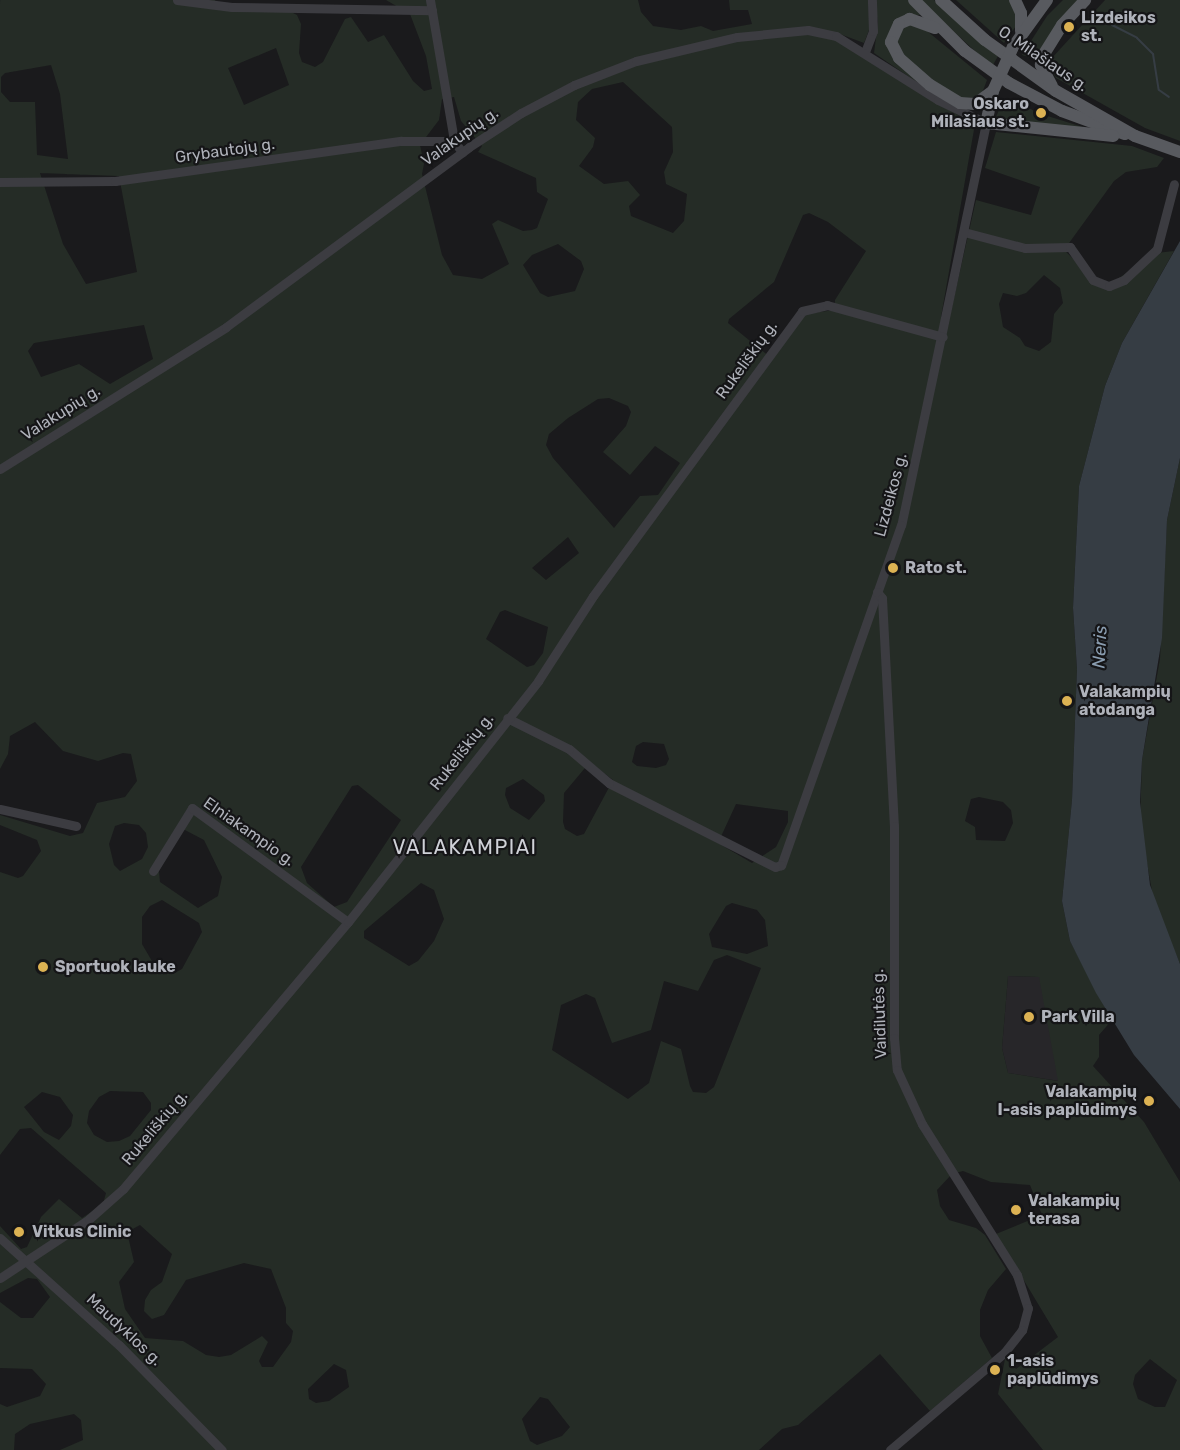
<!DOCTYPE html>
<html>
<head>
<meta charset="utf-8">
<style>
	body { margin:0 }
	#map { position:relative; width:1180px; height:1450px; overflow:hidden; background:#1a1a1c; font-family:Rubik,sans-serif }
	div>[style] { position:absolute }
	.built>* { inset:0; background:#272629 }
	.green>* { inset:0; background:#252c26 }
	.water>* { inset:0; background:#363d44 }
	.stream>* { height:2px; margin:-1px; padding:0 1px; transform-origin:1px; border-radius:1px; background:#363d44 }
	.minor>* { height:9px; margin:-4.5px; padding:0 4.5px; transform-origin:4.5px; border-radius:4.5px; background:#3c3c41 }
	.major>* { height:12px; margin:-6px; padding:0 6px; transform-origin:6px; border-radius:6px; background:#585a5f }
	.major-bridge>* { height:12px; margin:-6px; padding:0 6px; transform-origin:6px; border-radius:6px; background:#585a5f }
	.dots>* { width:16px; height:16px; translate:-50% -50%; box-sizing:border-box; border:3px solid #151517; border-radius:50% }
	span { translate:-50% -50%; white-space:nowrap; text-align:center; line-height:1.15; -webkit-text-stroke:4.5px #151517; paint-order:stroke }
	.poi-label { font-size:16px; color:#afb2ba; font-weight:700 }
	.left { translate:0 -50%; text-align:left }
	.right { translate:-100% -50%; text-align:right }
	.street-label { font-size:16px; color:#afb2ba }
	.water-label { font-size:18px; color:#8a9db0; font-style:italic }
	.quarter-label { font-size:20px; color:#cfd1d7; letter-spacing:1.5px }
</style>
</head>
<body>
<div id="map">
	<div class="built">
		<div style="clip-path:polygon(1008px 976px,1040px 977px,1059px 1081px,1008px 1073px,1002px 1048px)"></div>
	</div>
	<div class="green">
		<div style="clip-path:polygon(evenodd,0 0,215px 0,218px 10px,291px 12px,297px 15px,301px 24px,299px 53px,302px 62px,315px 67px,323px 62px,345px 19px,351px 17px,368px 42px,384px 35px,413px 81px,424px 91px,432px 89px,426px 56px,410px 14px,386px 0,638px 0,641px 12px,653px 26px,681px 30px,701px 26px,713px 31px,752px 24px,748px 10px,730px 10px,729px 0,870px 0,873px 20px,864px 43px,840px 34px,934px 102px,975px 124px,941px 317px,949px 320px,976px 200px,1031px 215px,1040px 187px,985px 168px,996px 132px,1132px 146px,1164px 158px,1157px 167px,1126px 172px,1114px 181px,1064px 250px,1104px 288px,1156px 253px,1174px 251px,1122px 343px,1105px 386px,1079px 486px,1073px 608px,1077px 669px,1072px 800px,1062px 901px,1070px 941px,1112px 1020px,1099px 1035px,1099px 1057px,1093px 1066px,1144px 1122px,1180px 1182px,1180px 1450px,1043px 1450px,998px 1394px,1006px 1354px,1016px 1369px,1058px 1337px,996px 1234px,1042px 1215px,1030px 1185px,991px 1182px,963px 1171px,952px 1174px,937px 1190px,940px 1206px,949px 1220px,976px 1228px,985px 1235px,1006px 1269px,988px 1290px,980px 1310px,980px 1336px,992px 1358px,930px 1411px,880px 1354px,798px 1425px,782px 1429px,759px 1450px,60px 1450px,83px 1440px,81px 1420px,74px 1414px,30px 1424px,15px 1434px,14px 1450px,0 1450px,0 1404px,7px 1407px,40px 1396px,46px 1384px,32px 1369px,0 1368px,0 1302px,21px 1318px,33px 1318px,50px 1297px,37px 1279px,28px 1278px,0 1293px,0 1226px,21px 1249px,27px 1247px,41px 1217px,59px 1199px,82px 1218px,103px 1204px,106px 1193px,31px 1128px,20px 1129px,0 1155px,0 872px,18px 878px,23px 876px,41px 851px,37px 840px,0 825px,0 815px,70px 836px,83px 833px,97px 803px,125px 797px,137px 781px,131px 754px,123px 753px,98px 761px,63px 751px,35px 722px,10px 736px,8px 754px,0 769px,0 0,276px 48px,289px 85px,244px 105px,228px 68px,276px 48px,0 0,51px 65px,60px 94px,68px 159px,37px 155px,35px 102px,10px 102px,1px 92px,1px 77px,5px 73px,51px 65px,0 0,623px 82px,672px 127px,673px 152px,664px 172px,666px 184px,687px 194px,684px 221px,673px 233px,631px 216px,629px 206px,640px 195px,628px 181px,604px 184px,579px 166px,593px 147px,595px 138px,576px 120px,578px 102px,592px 89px,623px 82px,0 0,454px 97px,461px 121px,482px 146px,478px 152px,536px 178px,537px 192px,548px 199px,537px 228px,532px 230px,523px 231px,498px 220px,492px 224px,509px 264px,482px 279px,453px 275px,442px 255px,422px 174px,424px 164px,420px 145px,439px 120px,442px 99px,454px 97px,0 0,40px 173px,119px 176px,137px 272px,86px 284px,63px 244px,40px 173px,0 0,809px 213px,828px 222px,866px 251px,835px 300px,835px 310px,804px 314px,770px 357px,728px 323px,729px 319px,774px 282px,803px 215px,809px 213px,0 0,558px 244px,581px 261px,584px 269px,575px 291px,548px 297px,540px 293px,523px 265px,532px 255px,558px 244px,0 0,1044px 275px,1060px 288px,1063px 303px,1054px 314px,1051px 342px,1039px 351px,1025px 346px,1020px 338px,1003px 327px,999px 304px,1003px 293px,1017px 296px,1026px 293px,1044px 275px,0 0,144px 325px,153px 359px,110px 384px,79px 364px,41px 377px,28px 351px,34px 343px,144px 325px,0 0,609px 398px,628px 406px,631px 412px,626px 426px,603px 452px,630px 475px,655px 446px,680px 463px,658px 495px,640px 496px,614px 528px,553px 458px,546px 445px,549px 434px,568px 418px,598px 399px,609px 398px,0 0,568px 537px,579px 553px,546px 580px,532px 568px,568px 537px,0 0,505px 610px,548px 627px,543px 653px,534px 665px,527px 667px,486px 639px,500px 612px,505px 610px,0 0,643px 742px,664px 744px,669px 759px,666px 765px,656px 768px,637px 766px,632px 762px,636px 746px,643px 742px,0 0,590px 762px,613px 780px,584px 834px,577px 836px,565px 829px,563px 822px,564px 793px,590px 762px,0 0,523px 779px,544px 795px,545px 801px,529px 820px,510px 808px,505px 795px,506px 788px,523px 779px,0 0,358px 785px,401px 820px,347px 902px,334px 907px,307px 883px,301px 867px,352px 786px,358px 785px,0 0,979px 797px,1003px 802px,1011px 810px,1013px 823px,1005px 841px,976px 840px,975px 827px,965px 821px,971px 799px,979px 797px,0 0,736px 804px,788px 811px,788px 822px,776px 847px,752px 863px,718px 843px,736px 804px,0 0,124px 823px,139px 825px,146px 833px,148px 847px,142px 859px,120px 871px,114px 865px,109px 844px,115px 826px,124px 823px,0 0,183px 829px,204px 840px,222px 877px,218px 896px,198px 908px,160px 882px,159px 871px,183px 829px,0 0,421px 883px,434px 890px,444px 919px,434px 941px,418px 961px,409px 966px,364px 938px,364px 931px,421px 883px,0 0,162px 900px,199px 923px,202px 932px,182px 969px,173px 974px,156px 968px,142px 944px,142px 917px,150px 906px,162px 900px,0 0,732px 903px,757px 910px,765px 920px,768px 946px,747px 954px,712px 947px,709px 934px,726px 906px,732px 903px,0 0,727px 955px,761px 968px,714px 1087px,706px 1093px,693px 1092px,690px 1086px,681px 1049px,661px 1041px,649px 1083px,628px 1099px,552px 1050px,561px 1005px,586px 994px,595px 998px,612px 1043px,651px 1030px,664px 981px,698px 991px,714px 960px,727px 955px,0 0,1008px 976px,1039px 977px,1058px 1081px,1008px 1073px,1002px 1048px,1008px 976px,0 0,110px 1091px,143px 1092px,151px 1103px,151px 1110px,130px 1136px,119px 1141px,107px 1142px,94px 1135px,87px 1123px,89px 1111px,99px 1097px,110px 1091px,0 0,42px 1092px,60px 1097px,73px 1115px,71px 1126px,59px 1140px,44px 1132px,24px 1107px,42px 1092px,0 0,140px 1225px,172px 1254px,162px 1282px,151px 1290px,145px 1300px,144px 1311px,152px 1319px,164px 1315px,186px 1280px,244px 1263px,271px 1269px,286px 1308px,286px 1323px,293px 1331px,291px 1342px,273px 1367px,262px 1367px,259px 1361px,268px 1342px,262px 1336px,231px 1355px,219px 1357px,206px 1355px,183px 1341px,145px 1338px,125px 1309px,119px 1282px,134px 1262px,127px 1232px,140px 1225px,0 0,1150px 1359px,1177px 1380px,1165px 1407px,1155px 1407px,1138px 1399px,1133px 1384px,1135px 1375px,1150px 1359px,0 0,334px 1364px,346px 1370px,349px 1387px,329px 1401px,316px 1403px,309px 1399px,308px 1389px,334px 1364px,0 0,540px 1397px,548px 1399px,570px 1427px,562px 1436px,537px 1445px,530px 1441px,522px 1419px,540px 1397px)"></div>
		<div style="clip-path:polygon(874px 0,909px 0,922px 15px,910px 15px,890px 33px,924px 87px,874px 53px,878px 22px)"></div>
		<div style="clip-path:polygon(920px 0,934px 0,998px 56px,992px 67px)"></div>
		<div style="clip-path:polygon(956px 0,1011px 0,1017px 8px,1016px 26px,1004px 43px)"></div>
		<div style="clip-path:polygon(1063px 0,1079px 0,1037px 60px,1022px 55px,1047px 16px)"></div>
		<div style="clip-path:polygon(1105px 0,1180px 0,1180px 141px,1145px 128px,1056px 78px,1052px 71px,1051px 59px)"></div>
		<div style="clip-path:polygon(908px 23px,927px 31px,987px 80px,981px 96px,973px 102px,951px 94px,902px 56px,896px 38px)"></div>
		<div style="clip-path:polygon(1025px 106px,1038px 113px,1086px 128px,995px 119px,1000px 108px)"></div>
		<div style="clip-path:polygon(1180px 458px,1180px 964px,1154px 902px,1140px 824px,1142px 760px,1160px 659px,1167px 520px)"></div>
	</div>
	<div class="water">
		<div style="clip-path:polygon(1180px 241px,1180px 458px,1167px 520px,1162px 638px,1142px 760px,1140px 802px,1150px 885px,1180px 964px,1180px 1109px,1134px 1055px,1096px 993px,1070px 941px,1062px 901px,1072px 800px,1077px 669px,1073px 608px,1079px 486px,1105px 386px,1122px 343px)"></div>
	</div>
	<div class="stream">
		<div style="left:1110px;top:12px;width:13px;rotate:81deg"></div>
		<div style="left:1112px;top:25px;width:28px;rotate:27deg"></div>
		<div style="left:1137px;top:38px;width:23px;rotate:45deg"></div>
		<div style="left:1153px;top:54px;width:36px;rotate:81deg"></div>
		<div style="left:1159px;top:90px;width:12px;rotate:35deg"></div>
	</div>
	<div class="minor">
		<div style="left:177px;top:0;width:55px;rotate:7.3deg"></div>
		<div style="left:232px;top:7px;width:200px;rotate:0.9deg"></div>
		<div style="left:430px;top:0;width:143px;rotate:80.3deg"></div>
		<div style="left:454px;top:141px;width:14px;rotate:54deg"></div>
		<div style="left:865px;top:52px;width:22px;rotate:-69deg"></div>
		<div style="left:873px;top:31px;width:31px;rotate:-92deg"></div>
		<div style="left:0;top:182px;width:115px;rotate:-0.5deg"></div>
		<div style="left:115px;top:181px;width:289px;rotate:-8deg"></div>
		<div style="left:401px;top:141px;width:53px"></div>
		<div style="left:964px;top:232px;width:63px;rotate:14.7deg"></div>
		<div style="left:1025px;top:248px;width:45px;rotate:-1.3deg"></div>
		<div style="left:1070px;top:247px;width:40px;rotate:55.1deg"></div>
		<div style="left:1093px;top:280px;width:17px;rotate:21deg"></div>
		<div style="left:1109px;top:286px;width:16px;rotate:-22deg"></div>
		<div style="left:1124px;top:280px;width:45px;rotate:-43.2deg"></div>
		<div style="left:1157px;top:249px;width:67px;rotate:-75.3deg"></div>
		<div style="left:0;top:469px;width:267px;rotate:-32.1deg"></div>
		<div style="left:226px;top:327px;width:302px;rotate:-36.5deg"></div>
		<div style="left:469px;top:147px;width:62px;rotate:-33.2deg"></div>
		<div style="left:521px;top:113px;width:60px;rotate:-27.8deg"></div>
		<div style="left:574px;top:85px;width:66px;rotate:-21.2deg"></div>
		<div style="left:636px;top:61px;width:104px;rotate:-13.4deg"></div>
		<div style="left:737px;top:37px;width:71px;rotate:-5.6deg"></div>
		<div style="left:808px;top:30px;width:29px;rotate:12deg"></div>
		<div style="left:836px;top:36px;width:120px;rotate:32.1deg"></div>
		<div style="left:938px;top:100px;width:53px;rotate:25.6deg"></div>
		<div style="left:986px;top:123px;width:411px;rotate:101.9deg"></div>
		<div style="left:901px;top:525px;width:361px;rotate:109.4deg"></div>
		<div style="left:781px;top:865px;width:6px;rotate:162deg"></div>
		<div style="left:775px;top:867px;width:186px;rotate:-153.2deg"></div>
		<div style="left:609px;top:783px;width:52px;rotate:-139.6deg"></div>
		<div style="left:569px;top:749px;width:69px;rotate:-153.4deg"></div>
		<div style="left:877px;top:592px;width:8px;rotate:50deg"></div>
		<div style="left:882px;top:598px;width:228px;rotate:87deg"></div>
		<div style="left:894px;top:826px;width:212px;rotate:90deg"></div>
		<div style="left:894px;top:1038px;width:32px;rotate:85deg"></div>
		<div style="left:897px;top:1070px;width:60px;rotate:65.2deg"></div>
		<div style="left:922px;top:1124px;width:178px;rotate:57.8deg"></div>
		<div style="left:1017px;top:1275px;width:35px;rotate:72deg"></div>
		<div style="left:1028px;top:1308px;width:23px;rotate:105deg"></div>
		<div style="left:1022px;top:1330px;width:28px;rotate:128deg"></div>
		<div style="left:1005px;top:1352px;width:151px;rotate:139.6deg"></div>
		<div style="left:0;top:809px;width:78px;rotate:12.6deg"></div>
		<div style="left:153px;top:871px;width:74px;rotate:-58.2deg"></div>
		<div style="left:192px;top:808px;width:193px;rotate:36.2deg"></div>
		<div style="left:0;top:1238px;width:160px;rotate:42deg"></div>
		<div style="left:119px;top:1345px;width:147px;rotate:45.6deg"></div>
		<div style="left:0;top:1278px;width:107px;rotate:-33.5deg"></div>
		<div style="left:89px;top:1219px;width:45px;rotate:-41.4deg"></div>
		<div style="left:123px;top:1189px;width:349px;rotate:-49.9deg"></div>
		<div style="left:348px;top:922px;width:307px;rotate:-51.7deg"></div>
		<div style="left:538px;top:681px;width:101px;rotate:-57.1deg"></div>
		<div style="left:593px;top:596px;width:353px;rotate:-53.7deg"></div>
		<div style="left:802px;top:311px;width:26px;rotate:-13deg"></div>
		<div style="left:827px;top:305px;width:120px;rotate:15.4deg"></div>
	</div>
	<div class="major">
		<div style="left:914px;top:0;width:72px;rotate:45deg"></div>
		<div style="left:965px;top:51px;width:54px;rotate:36deg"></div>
		<div style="left:1009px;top:83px;width:60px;rotate:27.8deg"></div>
		<div style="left:1062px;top:111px;width:67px;rotate:20.1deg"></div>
		<div style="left:941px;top:0;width:59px;rotate:42.3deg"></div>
		<div style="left:985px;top:40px;width:87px;rotate:35.7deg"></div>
		<div style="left:1056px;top:91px;width:91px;rotate:29.7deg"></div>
		<div style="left:1135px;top:136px;width:48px;rotate:19.6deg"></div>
		<div style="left:1015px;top:0;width:14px;rotate:65deg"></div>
		<div style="left:1021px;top:13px;width:18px;rotate:90deg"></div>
		<div style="left:935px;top:28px;width:27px;rotate:-160deg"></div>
		<div style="left:910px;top:19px;width:12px;rotate:156deg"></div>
		<div style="left:899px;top:24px;width:20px;rotate:114deg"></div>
		<div style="left:891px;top:42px;width:18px;rotate:63deg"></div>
		<div style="left:899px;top:58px;width:41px;rotate:41.1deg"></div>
		<div style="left:930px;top:85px;width:35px;rotate:31deg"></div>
		<div style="left:960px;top:103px;width:15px;rotate:4deg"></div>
		<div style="left:975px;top:104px;width:22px;rotate:-36deg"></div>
		<div style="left:1013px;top:47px;width:58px;rotate:-54.1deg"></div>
		<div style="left:1052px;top:86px;width:24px;rotate:-118deg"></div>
		<div style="left:1041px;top:65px;width:11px;rotate:-75deg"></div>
		<div style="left:1044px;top:54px;width:34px;rotate:-58deg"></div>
		<div style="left:1062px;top:25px;width:34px;rotate:-47deg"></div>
		<div style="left:993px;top:91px;width:33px;rotate:102deg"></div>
		<div style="left:986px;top:123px;width:128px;rotate:5.8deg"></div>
	</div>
	<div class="major-bridge">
		<div style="left:993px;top:91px;width:48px;rotate:-65.6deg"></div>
	</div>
	<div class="dots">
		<div style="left:1069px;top:27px;background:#dcb253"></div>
		<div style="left:1041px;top:113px;background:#dcb253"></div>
		<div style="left:893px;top:568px;background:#dcb253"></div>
		<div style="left:1067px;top:701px;background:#dcb253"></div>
		<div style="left:43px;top:967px;background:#dcb253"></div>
		<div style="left:1029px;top:1017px;background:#dcb253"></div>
		<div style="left:1149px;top:1101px;background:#dcb253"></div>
		<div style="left:1016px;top:1210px;background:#dcb253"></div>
		<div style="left:19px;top:1232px;background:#dcb253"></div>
		<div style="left:995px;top:1370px;background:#dcb253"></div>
	</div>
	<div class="poi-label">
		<span class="left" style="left:1081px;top:27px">Lizdeikos<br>st.</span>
		<span class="right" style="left:1029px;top:113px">Oskaro<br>Milašiaus st.</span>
		<span class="left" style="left:905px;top:568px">Rato st.</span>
		<span class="left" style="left:1079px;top:701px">Valakampių<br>atodanga</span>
		<span class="left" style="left:55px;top:967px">Sportuok lauke</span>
		<span class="left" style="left:1041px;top:1017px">Park Villa</span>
		<span class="right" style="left:1137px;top:1101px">Valakampių<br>I-asis paplūdimys</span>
		<span class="left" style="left:1028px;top:1210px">Valakampių<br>terasa</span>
		<span class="left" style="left:32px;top:1232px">Vitkus Clinic</span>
		<span class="left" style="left:1007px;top:1370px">1-asis<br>paplūdimys</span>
	</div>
	<div class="street-label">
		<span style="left:1043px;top:59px;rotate:34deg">O. Milašiaus g.</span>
		<span style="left:460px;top:137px;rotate:-35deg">Valakupių g.</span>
		<span style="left:225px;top:151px;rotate:-8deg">Grybautojų g.</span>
		<span style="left:747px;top:360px;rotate:-54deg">Rukeliškių g.</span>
		<span style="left:61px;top:413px;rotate:-32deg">Valakupių g.</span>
		<span style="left:891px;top:495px;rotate:-75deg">Lizdeikos g.</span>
		<span style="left:462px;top:752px;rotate:-52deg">Rukeliškių g.</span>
		<span style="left:249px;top:832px;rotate:35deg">Elniakampio g.</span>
		<span style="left:880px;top:1014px;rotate:-92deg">Vaidilutės g.</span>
		<span style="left:155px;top:1128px;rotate:-50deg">Rukeliškių g.</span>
		<span style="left:124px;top:1330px;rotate:43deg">Maudyklos g.</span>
	</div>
	<div class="water-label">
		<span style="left:1100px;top:647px;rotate:-87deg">Neris</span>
	</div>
	<div class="quarter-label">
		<span style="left:465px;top:847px">VALAKAMPIAI</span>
	</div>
</div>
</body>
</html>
